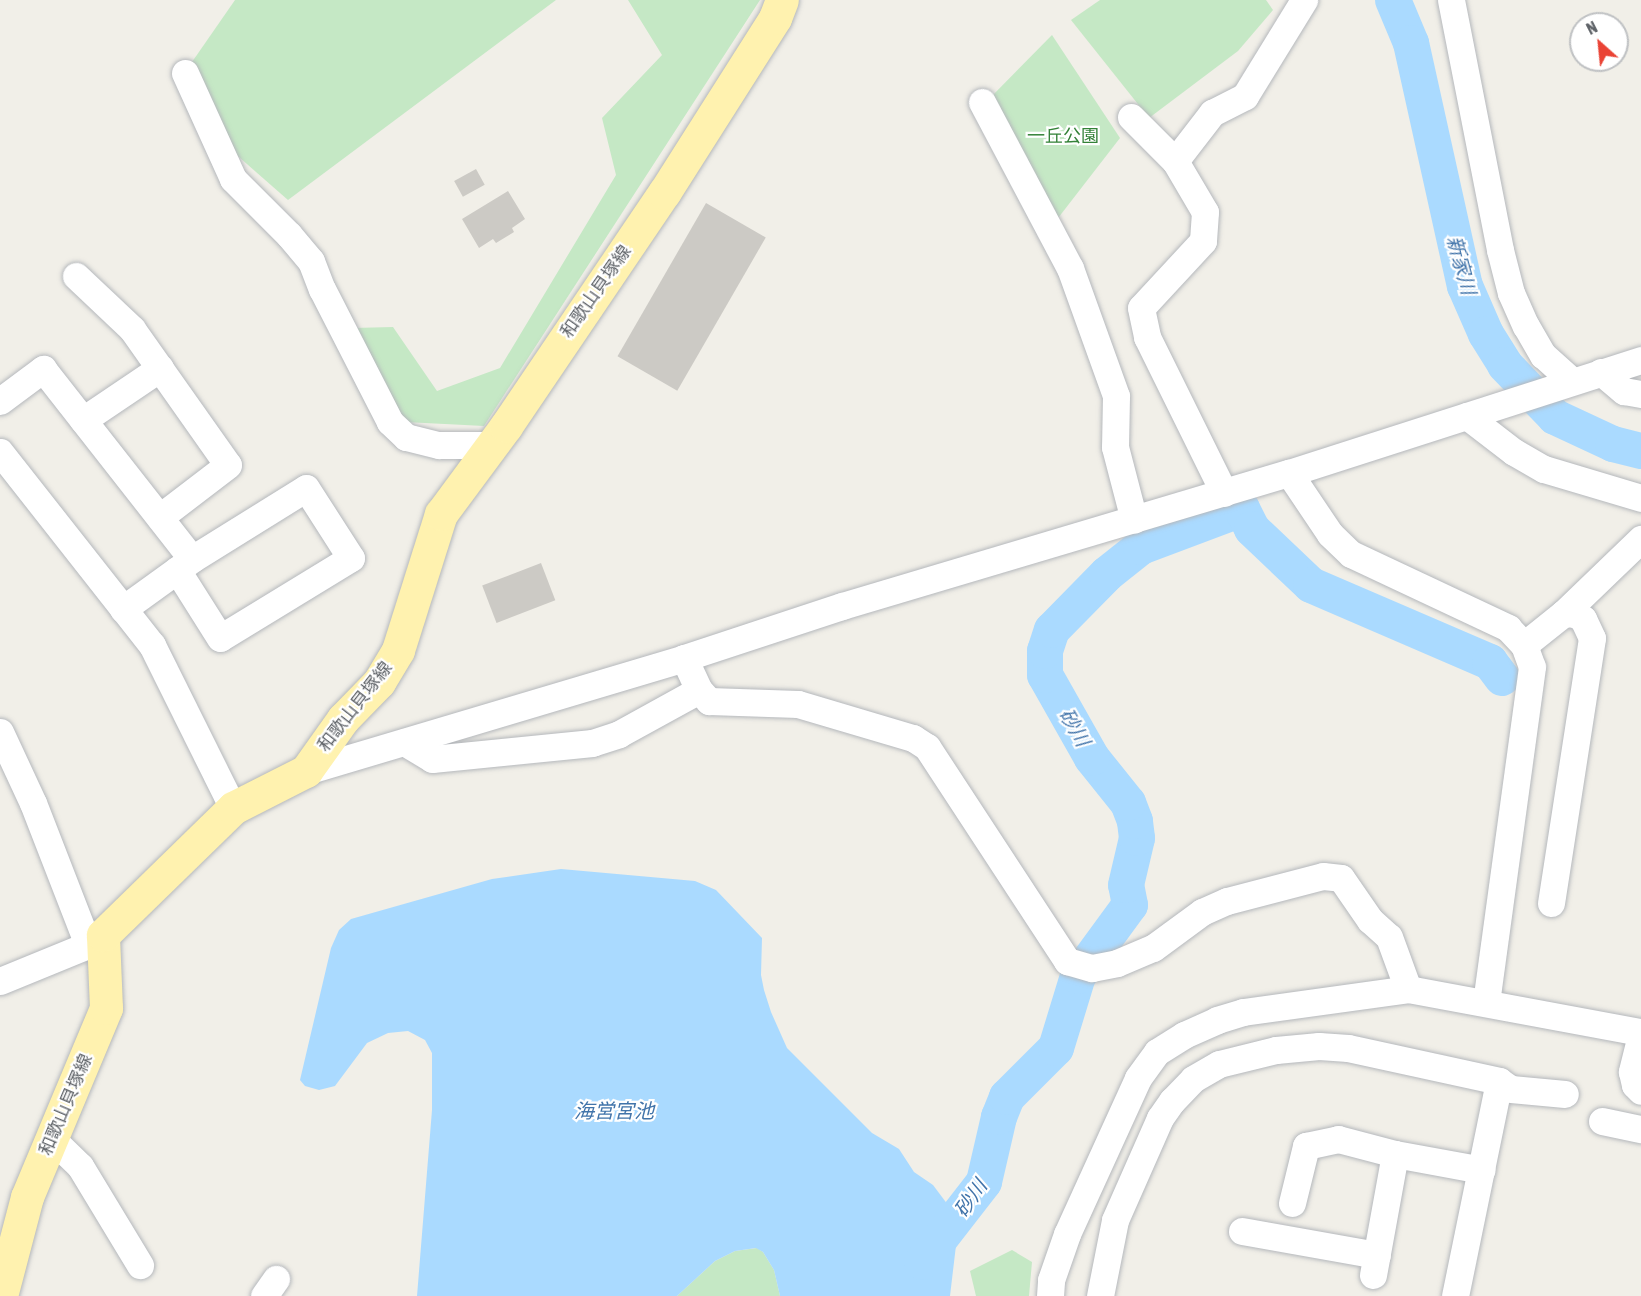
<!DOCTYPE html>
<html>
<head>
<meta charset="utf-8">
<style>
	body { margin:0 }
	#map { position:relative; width:1641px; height:1296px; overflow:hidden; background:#f1efe8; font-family:"Asap Condensed","Noto Sans JP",sans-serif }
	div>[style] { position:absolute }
	.green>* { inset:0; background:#c5e8c5 }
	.water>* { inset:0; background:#aadaff }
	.river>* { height:36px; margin:-18px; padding:0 18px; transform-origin:18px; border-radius:18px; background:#aadaff }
	.building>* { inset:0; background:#cccac5; transform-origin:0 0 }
	.roads { filter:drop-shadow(0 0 2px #b5b8bc) drop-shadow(0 0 2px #b5b8bc) }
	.minor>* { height:27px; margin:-13.5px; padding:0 13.5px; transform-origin:13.5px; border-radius:13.5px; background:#fff }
	.major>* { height:33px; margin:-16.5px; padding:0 16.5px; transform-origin:16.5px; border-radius:16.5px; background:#fff2af }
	span { translate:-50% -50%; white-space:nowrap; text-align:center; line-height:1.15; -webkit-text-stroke:4.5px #fff; paint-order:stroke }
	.park-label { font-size:18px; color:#348238 }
	.street-label { font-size:18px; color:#5f6368 }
	.water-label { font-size:20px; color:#4174aa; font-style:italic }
	.north { position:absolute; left:1569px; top:12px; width:60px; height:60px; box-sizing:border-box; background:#fff; border:2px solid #bfc1c3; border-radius:50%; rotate:333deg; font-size:16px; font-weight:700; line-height:24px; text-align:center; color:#5f6368 }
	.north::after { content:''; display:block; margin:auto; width:21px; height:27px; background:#ea4335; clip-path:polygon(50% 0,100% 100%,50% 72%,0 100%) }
</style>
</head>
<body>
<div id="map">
	<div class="green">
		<div style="clip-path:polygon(235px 0,556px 0,288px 200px,231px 150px,192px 62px)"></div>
		<div style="clip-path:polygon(628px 0,760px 0,484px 426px,405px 422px,353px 328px,393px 327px,437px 391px,500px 368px,616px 175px,602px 118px,662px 55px)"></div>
		<div style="clip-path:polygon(1100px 0,1266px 0,1273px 10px,1238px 51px,1149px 118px,1071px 20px)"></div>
		<div style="clip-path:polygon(1052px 35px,1120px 138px,1055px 222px,990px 98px)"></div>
		<div style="clip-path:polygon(757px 1248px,763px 1252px,774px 1270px,780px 1296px,677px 1296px,715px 1261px,735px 1251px)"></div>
		<div style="clip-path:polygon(1012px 1250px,1032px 1262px,1029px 1296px,976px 1296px,970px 1271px)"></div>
	</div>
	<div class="water">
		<div style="clip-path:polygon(561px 869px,695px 881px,716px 890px,762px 938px,761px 975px,764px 990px,771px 1012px,787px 1048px,872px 1133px,899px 1149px,914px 1172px,933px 1185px,948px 1205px,957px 1237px,950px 1296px,780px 1296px,774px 1270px,763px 1252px,756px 1248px,735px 1251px,715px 1261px,677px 1296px,417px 1296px,432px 1110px,432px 1053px,425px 1040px,408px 1031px,388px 1033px,367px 1043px,335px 1086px,319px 1090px,305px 1086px,300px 1080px,331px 948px,339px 930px,351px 919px,492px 879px)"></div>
	</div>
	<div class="river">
		<div style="left:1393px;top:0;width:47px;rotate:67.3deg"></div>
		<div style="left:1411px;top:43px;width:249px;rotate:77.5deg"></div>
		<div style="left:1465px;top:286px;width:52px;rotate:66.4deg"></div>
		<div style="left:1486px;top:334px;width:36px;rotate:58deg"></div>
		<div style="left:1505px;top:365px;width:72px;rotate:46.1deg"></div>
		<div style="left:1555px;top:417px;width:64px;rotate:25deg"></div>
		<div style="left:1613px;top:444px;width:29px;rotate:14deg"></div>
		<div style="left:922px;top:1262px;width:101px;rotate:-52.2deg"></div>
		<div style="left:984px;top:1182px;width:67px;rotate:-77deg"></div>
		<div style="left:999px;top:1117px;width:22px;rotate:-68deg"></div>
		<div style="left:1007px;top:1097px;width:69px;rotate:-45deg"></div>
		<div style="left:1056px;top:1048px;width:75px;rotate:-73deg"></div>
		<div style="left:1078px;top:976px;width:88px;rotate:-53.8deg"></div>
		<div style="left:1130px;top:905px;width:20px;rotate:-101deg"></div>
		<div style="left:1126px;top:885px;width:48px;rotate:-76.8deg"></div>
		<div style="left:1137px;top:838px;width:17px;rotate:-97deg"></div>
		<div style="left:1135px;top:821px;width:19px;rotate:-111deg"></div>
		<div style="left:1128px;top:803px;width:58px;rotate:-128.7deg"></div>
		<div style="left:1092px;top:758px;width:95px;rotate:-119.5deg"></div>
		<div style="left:1045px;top:675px;width:24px;rotate:-90deg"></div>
		<div style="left:1045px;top:651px;width:22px;rotate:-72deg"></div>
		<div style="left:1052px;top:630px;width:78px;rotate:-45.5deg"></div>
		<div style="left:1107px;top:574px;width:43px;rotate:-38.5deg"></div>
		<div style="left:1141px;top:547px;width:108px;rotate:-20.6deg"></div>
		<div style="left:1242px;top:509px;width:22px;rotate:63deg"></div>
		<div style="left:1252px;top:529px;width:81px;rotate:43.5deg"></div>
		<div style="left:1311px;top:585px;width:195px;rotate:23.3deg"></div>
		<div style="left:1490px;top:662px;width:20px;rotate:53deg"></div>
	</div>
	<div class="building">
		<div style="left:476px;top:169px;width:18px;height:25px;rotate:61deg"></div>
		<div style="clip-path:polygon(508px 191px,525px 219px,512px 228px,514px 232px,496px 243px,493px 239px,479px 248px,462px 219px)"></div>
		<div style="left:706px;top:203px;width:69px;height:177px;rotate:30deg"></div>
		<div style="left:541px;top:563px;width:40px;height:63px;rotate:69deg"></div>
	</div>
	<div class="roads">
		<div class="minor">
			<div style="left:1451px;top:0;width:255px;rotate:78.9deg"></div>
			<div style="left:1500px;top:250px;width:44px;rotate:75.7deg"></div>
			<div style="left:1511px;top:293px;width:36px;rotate:66deg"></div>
			<div style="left:1526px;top:326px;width:34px;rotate:60deg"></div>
			<div style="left:1543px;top:355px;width:39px;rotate:42deg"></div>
			<div style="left:185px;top:73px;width:116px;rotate:65.6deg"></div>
			<div style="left:233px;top:179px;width:79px;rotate:45deg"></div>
			<div style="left:289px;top:235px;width:34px;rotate:50deg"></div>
			<div style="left:311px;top:261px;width:30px;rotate:69deg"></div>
			<div style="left:322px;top:289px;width:149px;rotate:62.9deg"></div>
			<div style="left:390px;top:422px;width:22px;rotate:43deg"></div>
			<div style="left:406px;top:437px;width:34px;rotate:14deg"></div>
			<div style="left:439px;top:445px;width:53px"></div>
			<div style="left:982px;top:102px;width:188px;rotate:62.1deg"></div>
			<div style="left:1070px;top:268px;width:136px;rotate:70.2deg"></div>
			<div style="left:1116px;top:396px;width:51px;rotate:91.1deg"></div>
			<div style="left:1115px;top:447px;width:75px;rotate:75.4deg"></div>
			<div style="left:1131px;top:117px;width:62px;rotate:45deg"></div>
			<div style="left:1175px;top:161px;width:59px;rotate:59.5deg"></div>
			<div style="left:1205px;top:212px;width:29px;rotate:94deg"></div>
			<div style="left:1203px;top:241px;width:91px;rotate:132.8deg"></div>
			<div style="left:1141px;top:308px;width:30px;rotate:78deg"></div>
			<div style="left:1147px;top:337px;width:174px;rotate:63.7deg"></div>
			<div style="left:1175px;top:161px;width:61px;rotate:-52.4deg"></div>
			<div style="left:1212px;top:113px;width:37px;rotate:-27deg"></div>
			<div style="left:1245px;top:96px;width:113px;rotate:-58.4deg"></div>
			<div style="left:76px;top:276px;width:77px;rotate:43.4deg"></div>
			<div style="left:132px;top:329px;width:166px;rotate:54.8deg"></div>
			<div style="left:228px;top:465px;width:86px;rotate:142.6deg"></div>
			<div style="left:1601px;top:372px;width:30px;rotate:40deg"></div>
			<div style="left:1624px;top:391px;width:17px;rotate:10deg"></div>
			<div style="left:0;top:401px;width:54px;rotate:-36.7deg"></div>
			<div style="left:43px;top:369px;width:241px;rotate:51.9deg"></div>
			<div style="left:1467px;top:416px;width:59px;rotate:37.5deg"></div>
			<div style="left:1514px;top:452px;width:34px;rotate:30deg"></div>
			<div style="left:1544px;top:469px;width:101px;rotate:16.6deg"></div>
			<div style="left:83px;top:420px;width:93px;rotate:-34deg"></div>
			<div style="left:0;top:452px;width:246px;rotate:51.8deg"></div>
			<div style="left:152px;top:645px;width:182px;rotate:63.6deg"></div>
			<div style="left:1289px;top:473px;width:73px;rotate:56.1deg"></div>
			<div style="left:1330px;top:534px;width:29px;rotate:44deg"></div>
			<div style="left:1351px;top:554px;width:174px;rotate:25.2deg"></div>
			<div style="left:1508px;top:628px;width:23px;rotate:47deg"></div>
			<div style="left:1524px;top:645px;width:23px;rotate:70deg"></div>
			<div style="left:1532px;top:667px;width:338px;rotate:97.8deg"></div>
			<div style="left:123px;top:609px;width:67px;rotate:-35.8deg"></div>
			<div style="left:177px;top:570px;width:19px;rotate:-36deg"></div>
			<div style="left:192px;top:559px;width:134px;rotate:-31.9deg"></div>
			<div style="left:306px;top:488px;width:83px;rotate:57.3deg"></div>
			<div style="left:351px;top:558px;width:153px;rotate:148.6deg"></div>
			<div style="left:220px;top:638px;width:80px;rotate:-122.3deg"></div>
			<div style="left:1524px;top:645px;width:51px;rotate:-38.7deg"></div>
			<div style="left:1564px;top:613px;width:107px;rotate:-43.9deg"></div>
			<div style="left:684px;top:658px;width:35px;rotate:65deg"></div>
			<div style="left:699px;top:690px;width:15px;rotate:48deg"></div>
			<div style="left:709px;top:701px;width:89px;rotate:1.9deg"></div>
			<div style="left:798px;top:704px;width:120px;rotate:16.5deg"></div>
			<div style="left:913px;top:738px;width:17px;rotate:33deg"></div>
			<div style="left:927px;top:747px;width:256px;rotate:56.8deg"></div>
			<div style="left:1067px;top:961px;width:26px;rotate:16deg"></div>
			<div style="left:1092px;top:968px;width:25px;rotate:-11deg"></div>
			<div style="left:1117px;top:963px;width:39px;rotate:-23deg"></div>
			<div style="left:1153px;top:948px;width:61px;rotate:-36.3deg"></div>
			<div style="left:1202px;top:912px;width:27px;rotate:-24deg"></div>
			<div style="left:1227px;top:901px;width:99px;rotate:-14.6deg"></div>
			<div style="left:1323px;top:876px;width:18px;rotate:6deg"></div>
			<div style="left:1341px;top:878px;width:51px;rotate:55.4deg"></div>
			<div style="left:1370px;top:920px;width:25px;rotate:42deg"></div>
			<div style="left:1389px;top:937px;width:55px;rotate:69.9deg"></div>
			<div style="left:0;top:732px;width:78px;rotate:65.1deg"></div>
			<div style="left:33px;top:803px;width:152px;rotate:68.8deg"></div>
			<div style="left:404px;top:742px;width:33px;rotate:31deg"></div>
			<div style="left:432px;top:759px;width:161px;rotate:-5.7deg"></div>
			<div style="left:592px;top:743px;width:28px;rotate:-18deg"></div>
			<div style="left:619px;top:734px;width:91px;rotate:-28.8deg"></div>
			<div style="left:306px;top:771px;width:395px;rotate:-16.6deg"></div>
			<div style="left:684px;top:658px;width:166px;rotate:-18.2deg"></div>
			<div style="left:842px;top:606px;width:466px;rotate:-16.6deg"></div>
			<div style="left:1289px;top:473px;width:370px;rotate:-17.8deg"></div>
			<div style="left:1551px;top:903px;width:268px;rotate:-81.2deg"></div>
			<div style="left:1592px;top:638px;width:21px;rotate:-115deg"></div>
			<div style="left:1583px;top:619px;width:9px;rotate:-144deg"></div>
			<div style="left:1576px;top:614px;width:12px;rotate:-175deg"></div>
			<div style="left:0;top:981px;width:95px;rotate:-22.2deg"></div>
			<div style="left:88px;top:945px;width:17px;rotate:-33deg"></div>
			<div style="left:1641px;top:1035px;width:38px;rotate:104deg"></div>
			<div style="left:1632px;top:1072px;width:13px;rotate:77deg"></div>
			<div style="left:1635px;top:1085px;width:8px;rotate:45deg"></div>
			<div style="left:1602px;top:1121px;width:40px;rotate:12deg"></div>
			<div style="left:52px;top:1139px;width:39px;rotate:44deg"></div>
			<div style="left:80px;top:1166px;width:116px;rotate:58.8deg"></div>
			<div style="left:1292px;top:1203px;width:59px;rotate:-76.2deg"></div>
			<div style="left:1306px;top:1146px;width:33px;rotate:-12deg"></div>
			<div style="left:1338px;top:1139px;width:59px;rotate:14.7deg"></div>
			<div style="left:1395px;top:1154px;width:88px;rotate:10.4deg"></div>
			<div style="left:1242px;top:1231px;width:137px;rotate:10.1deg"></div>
			<div style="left:1373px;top:1275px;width:123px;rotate:-79.7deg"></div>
			<div style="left:264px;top:1296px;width:21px;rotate:-55deg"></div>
			<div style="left:1050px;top:1296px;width:16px;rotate:-86deg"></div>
			<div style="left:1051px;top:1280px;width:49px;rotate:-70.8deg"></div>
			<div style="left:1067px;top:1234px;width:171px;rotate:-65.5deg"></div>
			<div style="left:1138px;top:1078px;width:32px;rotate:-54deg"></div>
			<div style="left:1157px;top:1052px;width:32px;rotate:-32deg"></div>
			<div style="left:1184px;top:1035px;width:36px;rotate:-24deg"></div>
			<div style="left:1217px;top:1020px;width:27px;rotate:-17deg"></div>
			<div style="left:1243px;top:1012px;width:167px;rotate:-7.9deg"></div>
			<div style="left:1408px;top:989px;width:237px;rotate:10.5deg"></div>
			<div style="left:1100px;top:1296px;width:77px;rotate:-78.8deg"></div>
			<div style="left:1115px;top:1220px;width:111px;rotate:-66.2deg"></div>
			<div style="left:1160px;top:1118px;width:21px;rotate:-55deg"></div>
			<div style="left:1172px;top:1101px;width:30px;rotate:-46deg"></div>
			<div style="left:1193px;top:1079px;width:30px;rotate:-30deg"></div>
			<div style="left:1219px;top:1064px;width:59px;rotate:-13.8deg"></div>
			<div style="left:1276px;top:1050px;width:43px;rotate:-5.3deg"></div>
			<div style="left:1319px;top:1046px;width:29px;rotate:4deg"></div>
			<div style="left:1348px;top:1048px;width:155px;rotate:12.3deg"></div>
			<div style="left:1499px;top:1081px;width:14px;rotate:34deg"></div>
			<div style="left:1511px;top:1089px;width:54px;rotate:5.3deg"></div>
			<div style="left:1455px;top:1296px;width:219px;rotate:-78.4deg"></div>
		</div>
		<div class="major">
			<div style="left:1px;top:1296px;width:102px;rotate:-75.3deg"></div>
			<div style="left:27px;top:1197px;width:205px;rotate:-67.3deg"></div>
			<div style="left:106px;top:1008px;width:73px;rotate:-92.4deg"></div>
			<div style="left:103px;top:935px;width:182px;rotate:-44.3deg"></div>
			<div style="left:233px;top:808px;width:82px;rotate:-26.9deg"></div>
			<div style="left:306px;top:771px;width:64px;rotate:-54.6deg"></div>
			<div style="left:343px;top:719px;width:52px;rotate:-45.8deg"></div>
			<div style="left:379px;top:682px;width:37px;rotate:-59deg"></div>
			<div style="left:398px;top:650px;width:143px;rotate:-72.5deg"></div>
			<div style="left:441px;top:514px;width:109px;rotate:-53.5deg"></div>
			<div style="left:506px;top:426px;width:282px;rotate:-55.9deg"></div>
			<div style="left:664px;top:193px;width:207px;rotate:-57.6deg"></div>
			<div style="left:775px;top:18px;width:19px;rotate:-69deg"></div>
		</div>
	</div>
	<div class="park-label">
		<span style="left:1063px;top:136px">一丘公園</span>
	</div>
	<div class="street-label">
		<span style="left:596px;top:292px;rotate:-55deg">和歌山貝塚線</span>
		<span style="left:355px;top:707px;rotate:-52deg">和歌山貝塚線</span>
		<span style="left:66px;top:1105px;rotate:-67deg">和歌山貝塚線</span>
	</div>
	<div class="water-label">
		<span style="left:1462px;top:265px;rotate:75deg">新家川</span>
		<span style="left:1075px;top:727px;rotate:60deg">砂川</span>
		<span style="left:614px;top:1110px">海営宮池</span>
		<span style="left:970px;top:1198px;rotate:-55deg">砂川</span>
	</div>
	<div class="north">N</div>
</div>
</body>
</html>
